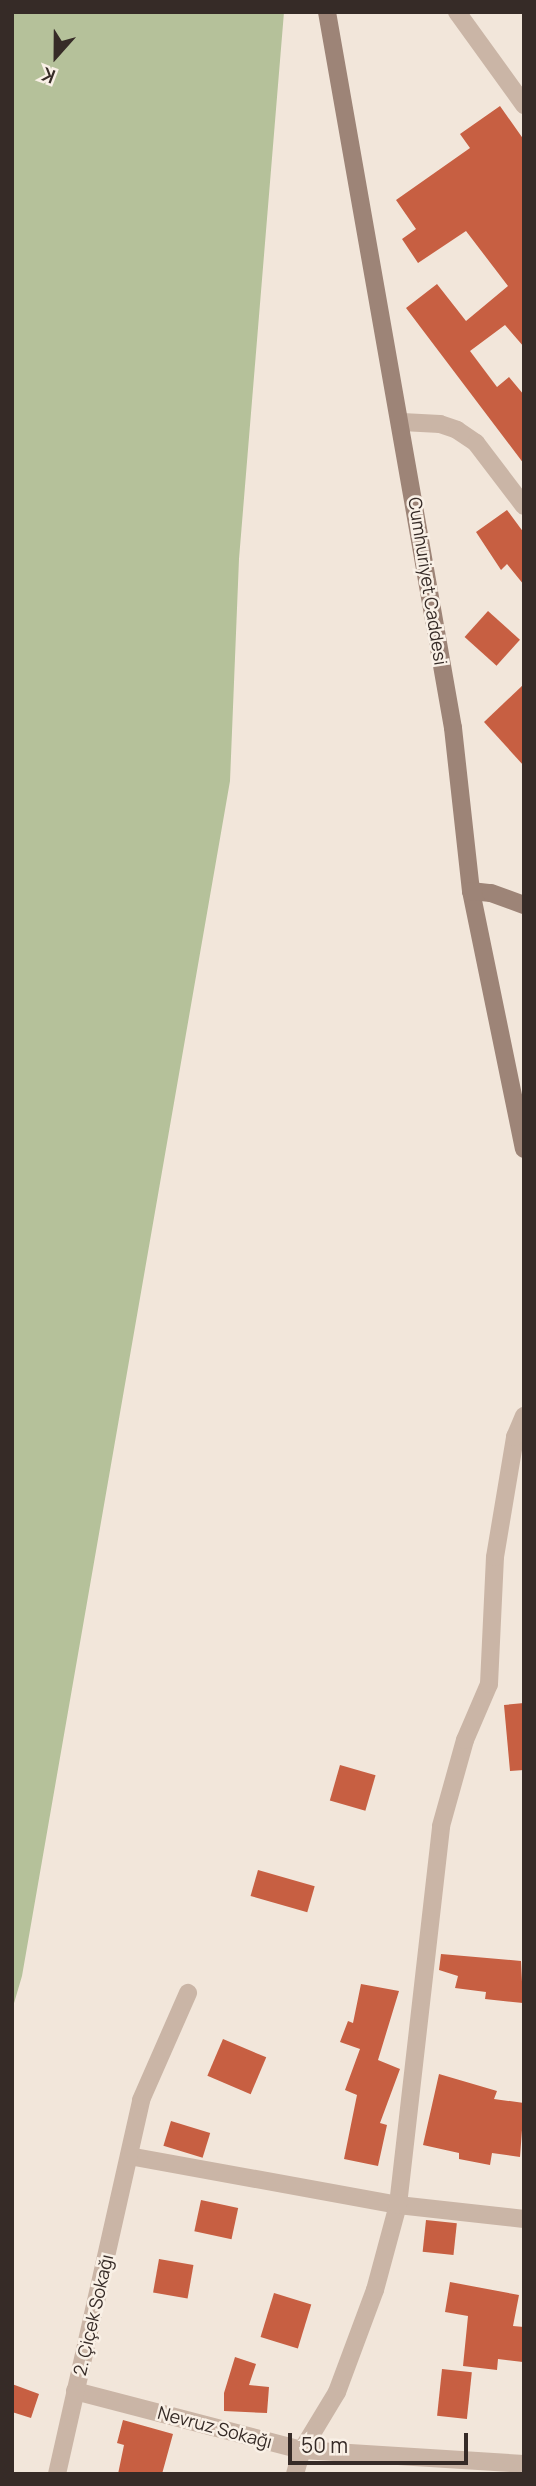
<!DOCTYPE html>
<html>
<head>
<meta charset="utf-8">
<style>
	body { margin:0 }
	#map { position:relative; width:536px; height:2486px; overflow:hidden; background:#f2e6da; font-family:Manrope,sans-serif }
	div>[style] { position:absolute }
	.green>* { inset:0; background:#b5c19a }
	.building>* { inset:0; background:#c75f42; transform-origin:0 0 }
	.street>* { height:18px; margin:-9px; padding:0 9px; transform-origin:9px; border-radius:9px; background:#cab5a6 }
	.secondary>* { height:18px; margin:-9px; padding:0 9px; transform-origin:9px; border-radius:9px; background:#9d8477 }
	span { translate:-50% -50%; white-space:nowrap; text-align:center; line-height:1.15; -webkit-text-stroke:5px #f9f0e6; paint-order:stroke }
	.street-label { font-size:18px; color:#362b27 }
	.frame { position:absolute; inset:0; border:14px solid #362b27; pointer-events:none }
	.north { position:absolute; left:21px; top:21px; width:70px; height:70px; -webkit-text-stroke:5px #f9f0e6; paint-order:stroke; rotate:201deg; font-size:19px; font-weight:700; line-height:28px; text-align:center; color:#362b27 }
	.north::after { content:''; display:block; margin:auto; width:24px; height:32px; background:#362b27; clip-path:polygon(50% 0,100% 100%,50% 72%,0 100%) }
	.scale { position:absolute; left:288px; top:2433px; width:180px; height:32px; box-sizing:border-box; border:4px solid #362b27; border-top:0; padding-left:9px; font-size:21px; line-height:24px; white-space:nowrap; color:#362b27; -webkit-text-stroke:5px #f9f0e6; paint-order:stroke }
</style>
</head>
<body>
<div id="map">
	<div class="green">
		<div style="clip-path:polygon(12px 12px,284px 12px,239px 559px,230px 781px,22px 1976px,12px 2010px)"></div>
	</div>
	<div class="building">
		<div style="clip-path:polygon(500px 106px,524px 140px,524px 347px,505px 325px,470px 351px,497px 387px,509px 377px,524px 395px,524px 464px,406px 308px,437px 284px,466px 321px,508px 286px,466px 231px,418px 263px,402px 239px,416px 229px,396px 200px,470px 148px,460px 134px)"></div>
		<div style="clip-path:polygon(507px 510px,524px 533px,524px 585px,507px 564px,501px 570px,476px 532px)"></div>
		<div style="left:488px;top:611px;width:43px;height:35px;rotate:42deg"></div>
		<div style="clip-path:polygon(524px 684px,524px 766px,484px 722px)"></div>
		<div style="clip-path:polygon(524px 1703px,524px 1770px,510px 1771px,504px 1705px)"></div>
		<div style="left:340px;top:1765px;width:37px;height:37px;rotate:16deg"></div>
		<div style="left:258px;top:1870px;width:59px;height:27px;rotate:16deg"></div>
		<div style="clip-path:polygon(441px 1954px,521px 1961px,523px 2003px,485px 1999px,486px 1992px,455px 1988px,458px 1976px,439px 1970px)"></div>
		<div style="clip-path:polygon(361px 1984px,399px 1991px,378px 2060px,400px 2069px,380px 2123px,387px 2125px,378px 2166px,344px 2159px,357px 2095px,345px 2090px,360px 2049px,340px 2042px,348px 2021px,353px 2023px)"></div>
		<div style="left:223px;top:2039px;width:47px;height:40px;rotate:23deg"></div>
		<div style="clip-path:polygon(439px 2074px,497px 2091px,494px 2099px,524px 2103px,520px 2157px,492px 2153px,490px 2165px,459px 2159px,459px 2153px,423px 2145px)"></div>
		<div style="left:171px;top:2121px;width:41px;height:26px;rotate:17deg"></div>
		<div style="left:201px;top:2200px;width:38px;height:32px;rotate:12deg"></div>
		<div style="left:426px;top:2220px;width:31px;height:32px;rotate:6deg"></div>
		<div style="left:159px;top:2259px;width:35px;height:34px;rotate:10deg"></div>
		<div style="clip-path:polygon(450px 2282px,519px 2295px,513px 2326px,524px 2327px,523px 2362px,498px 2359px,497px 2370px,463px 2366px,468px 2316px,445px 2312px)"></div>
		<div style="left:274px;top:2293px;width:39px;height:46px;rotate:17deg"></div>
		<div style="clip-path:polygon(235px 2357px,256px 2364px,249px 2385px,269px 2387px,267px 2413px,224px 2411px,224px 2393px)"></div>
		<div style="left:442px;top:2369px;width:30px;height:47px;rotate:6deg"></div>
		<div style="clip-path:polygon(12px 2384px,39px 2394px,31px 2418px,12px 2412px)"></div>
		<div style="clip-path:polygon(123px 2420px,173px 2434px,162px 2474px,118px 2474px,124px 2445px,117px 2443px)"></div>
	</div>
	<div class="street">
		<div style="left:457px;top:12px;width:115px;rotate:54.2deg"></div>
		<div style="left:402px;top:422px;width:38px;rotate:3deg"></div>
		<div style="left:440px;top:424px;width:18px;rotate:19deg"></div>
		<div style="left:457px;top:430px;width:23px;rotate:34deg"></div>
		<div style="left:476px;top:443px;width:79px;rotate:52.7deg"></div>
		<div style="left:129px;top:2156px;width:273px;rotate:10.3deg"></div>
		<div style="left:398px;top:2205px;width:127px;rotate:6.3deg"></div>
		<div style="left:75px;top:2391px;width:235px;rotate:14.6deg"></div>
		<div style="left:302px;top:2450px;width:222px;rotate:3.6deg"></div>
		<div style="left:57px;top:2474px;width:383px;rotate:-77.3deg"></div>
		<div style="left:141px;top:2100px;width:117px;rotate:-66.3deg"></div>
		<div style="left:295px;top:2474px;width:25px;rotate:-74deg"></div>
		<div style="left:302px;top:2450px;width:68px;rotate:-58.9deg"></div>
		<div style="left:337px;top:2392px;width:109px;rotate:-69.6deg"></div>
		<div style="left:375px;top:2290px;width:88px;rotate:-74.9deg"></div>
		<div style="left:398px;top:2205px;width:381px;rotate:-83.5deg"></div>
		<div style="left:441px;top:1826px;width:89px;rotate:-74.4deg"></div>
		<div style="left:465px;top:1740px;width:61px;rotate:-66.8deg"></div>
		<div style="left:489px;top:1684px;width:127px;rotate:-87.3deg"></div>
		<div style="left:495px;top:1557px;width:122px;rotate:-80.5deg"></div>
		<div style="left:515px;top:1437px;width:23px;rotate:-67deg"></div>
	</div>
	<div class="secondary">
		<div style="left:327px;top:12px;width:727px;rotate:80.02deg"></div>
		<div style="left:453px;top:728px;width:164px;rotate:83.7deg"></div>
		<div style="left:471px;top:891px;width:263px;rotate:78.4deg"></div>
		<div style="left:471px;top:891px;width:20px;rotate:6deg"></div>
		<div style="left:491px;top:893px;width:35px;rotate:20deg"></div>
	</div>
	<div class="street-label">
		<span style="left:428px;top:581px;rotate:81deg">Cumhuriyet Caddesi</span>
		<span style="left:93px;top:2315px;rotate:-77deg">2. Çiçek Sokağı</span>
		<span style="left:215px;top:2427px;rotate:15deg">Nevruz Sokağı</span>
	</div>
	<div class="frame"></div>
	<div class="north">K</div>
	<div class="scale">50 m</div>
</div>
</body>
</html>
